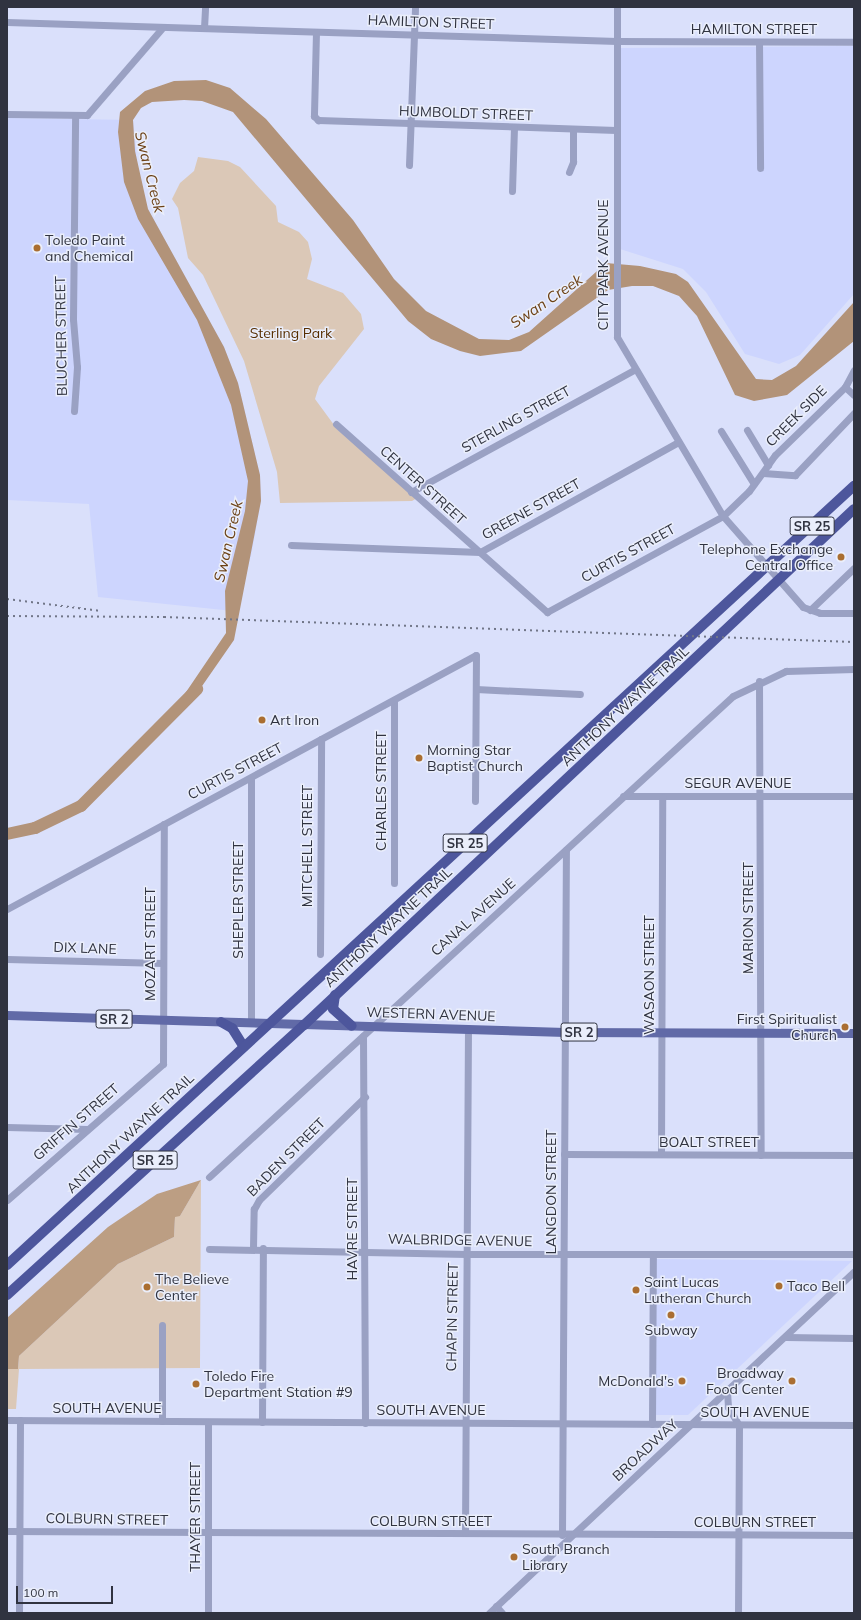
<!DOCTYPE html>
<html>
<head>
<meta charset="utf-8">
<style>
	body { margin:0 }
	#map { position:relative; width:861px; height:1620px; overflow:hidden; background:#dae0fb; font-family:Mulish,sans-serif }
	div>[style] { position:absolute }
	.built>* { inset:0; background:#cdd5fe }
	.green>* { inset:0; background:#dbc8b7 }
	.forest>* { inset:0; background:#bc9e83 }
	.water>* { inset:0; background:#b29379 }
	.river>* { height:12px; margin:-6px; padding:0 6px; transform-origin:6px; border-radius:6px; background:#b29379 }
	.minor>* { height:7px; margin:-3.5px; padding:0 3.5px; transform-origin:3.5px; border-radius:3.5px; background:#9aa1c3 }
	.major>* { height:9px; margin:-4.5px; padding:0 4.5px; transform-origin:4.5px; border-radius:4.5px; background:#616aa7 }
	.highway>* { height:10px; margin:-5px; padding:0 5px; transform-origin:5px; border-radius:5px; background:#4d569c }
	.rail>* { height:2px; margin-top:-1px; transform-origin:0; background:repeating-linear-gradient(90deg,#717688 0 2px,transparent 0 6px) }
	.dots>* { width:11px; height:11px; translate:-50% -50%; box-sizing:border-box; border:2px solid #eaeefb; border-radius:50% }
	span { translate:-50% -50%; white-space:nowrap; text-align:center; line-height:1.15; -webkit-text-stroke:3px #eaeefb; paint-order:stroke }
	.shield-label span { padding:1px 3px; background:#eaeefb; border:1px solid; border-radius:3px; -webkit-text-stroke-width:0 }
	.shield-label { font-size:13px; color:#303340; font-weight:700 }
	.street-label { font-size:14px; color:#303340 }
	.poi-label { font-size:14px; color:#303340 }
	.left { translate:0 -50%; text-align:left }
	.right { translate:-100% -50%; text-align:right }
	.park-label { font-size:14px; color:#572e00 }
	.water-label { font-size:15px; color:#6c4115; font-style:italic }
	.frame { position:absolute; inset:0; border:8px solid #303340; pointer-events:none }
	.scale { position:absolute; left:16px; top:1586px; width:97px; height:18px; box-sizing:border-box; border:2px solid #303340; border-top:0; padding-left:5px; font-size:12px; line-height:14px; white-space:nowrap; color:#303340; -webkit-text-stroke:3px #eaeefb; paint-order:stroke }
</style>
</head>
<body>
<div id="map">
	<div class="built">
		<div style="clip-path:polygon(854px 46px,854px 294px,800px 355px,779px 364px,745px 354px,706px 292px,683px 269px,620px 249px,621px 48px)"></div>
		<div style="clip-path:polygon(7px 118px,133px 120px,139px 181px,148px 209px,224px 347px,238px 383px,260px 475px,261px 501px,251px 556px,233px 611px,98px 597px,89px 504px,7px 500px)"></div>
		<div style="clip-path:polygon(655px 1259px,852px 1261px,688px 1415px,655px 1415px)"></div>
	</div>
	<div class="green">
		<div style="clip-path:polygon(198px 157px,228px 161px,240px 167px,276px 206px,278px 222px,299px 232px,308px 242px,312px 259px,307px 279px,343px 293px,361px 314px,364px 329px,319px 386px,315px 399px,337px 429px,417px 498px,412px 501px,280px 503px,277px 472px,244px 361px,203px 275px,188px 258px,178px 208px,172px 199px,180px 183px,194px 171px)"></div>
		<div style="clip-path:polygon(201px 1180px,200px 1368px,19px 1369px,16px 1409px,7px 1409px,7px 1369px,18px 1369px,19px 1356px,118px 1264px,174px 1237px,175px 1216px,180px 1216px)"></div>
	</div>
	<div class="forest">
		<div style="clip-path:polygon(201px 1180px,180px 1216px,175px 1217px,174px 1237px,118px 1264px,19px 1356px,18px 1369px,7px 1369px,7px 1318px,108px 1227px,157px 1194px)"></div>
	</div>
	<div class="water">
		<div style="clip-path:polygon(206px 80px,230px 88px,266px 119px,353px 220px,394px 279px,426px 311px,479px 339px,509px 340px,529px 332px,606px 263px,640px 266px,676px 274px,688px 282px,756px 379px,772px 380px,796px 366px,854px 302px,854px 341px,787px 395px,754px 401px,735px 395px,697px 316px,679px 296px,653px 286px,632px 286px,608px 290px,521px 351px,480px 356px,460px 351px,431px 339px,408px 321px,233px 112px,202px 101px,184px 100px,152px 102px,141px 108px,133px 120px,135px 151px,148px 209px,224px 347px,238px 383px,260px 475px,261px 501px,234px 640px,191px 702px,182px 698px,226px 633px,225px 591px,245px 511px,248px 481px,231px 405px,197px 320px,138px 219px,124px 182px,118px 132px,120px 112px,145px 91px,174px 81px)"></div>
	</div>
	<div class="river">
		<div style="left:7px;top:834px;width:29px;rotate:-12deg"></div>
		<div style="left:35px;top:828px;width:51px;rotate:-25.6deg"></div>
		<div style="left:81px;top:806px;width:165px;rotate:-45.2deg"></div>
	</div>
	<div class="minor">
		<div style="left:617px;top:7px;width:330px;rotate:90deg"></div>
		<div style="left:617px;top:337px;width:208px;rotate:59.4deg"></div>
		<div style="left:723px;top:516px;width:121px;rotate:48.7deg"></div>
		<div style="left:803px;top:607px;width:18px;rotate:19deg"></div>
		<div style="left:820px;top:613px;width:34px"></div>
		<div style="left:7px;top:22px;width:610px;rotate:1.78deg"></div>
		<div style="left:617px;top:41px;width:237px;rotate:0.2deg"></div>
		<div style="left:204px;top:28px;width:21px;rotate:-87deg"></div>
		<div style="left:316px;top:32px;width:84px;rotate:91.4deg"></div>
		<div style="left:314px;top:116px;width:6px;rotate:45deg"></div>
		<div style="left:318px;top:120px;width:298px;rotate:1.9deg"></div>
		<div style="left:759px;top:42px;width:126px;rotate:89.5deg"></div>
		<div style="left:7px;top:114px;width:80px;rotate:0.7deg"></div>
		<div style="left:87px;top:115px;width:116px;rotate:-49.2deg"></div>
		<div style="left:409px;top:165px;width:158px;rotate:-87.8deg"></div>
		<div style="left:569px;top:172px;width:11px;rotate:-68deg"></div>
		<div style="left:573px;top:162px;width:33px;rotate:-90deg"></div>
		<div style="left:512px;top:191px;width:64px;rotate:-88.2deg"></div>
		<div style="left:845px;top:387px;width:12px;rotate:42deg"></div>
		<div style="left:74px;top:411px;width:44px;rotate:-86.1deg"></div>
		<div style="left:77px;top:367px;width:48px;rotate:-94.8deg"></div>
		<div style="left:73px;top:319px;width:203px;rotate:-89.4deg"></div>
		<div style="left:336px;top:424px;width:283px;rotate:41.7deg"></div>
		<div style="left:547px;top:612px;width:200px;rotate:-28.6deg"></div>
		<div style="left:723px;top:516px;width:36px;rotate:-44deg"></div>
		<div style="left:749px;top:491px;width:44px;rotate:-54.2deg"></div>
		<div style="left:775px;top:455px;width:98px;rotate:-44.2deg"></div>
		<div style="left:845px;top:387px;width:19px;rotate:-62deg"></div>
		<div style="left:747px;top:430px;width:41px;rotate:59deg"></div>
		<div style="left:721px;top:431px;width:62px;rotate:58.1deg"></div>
		<div style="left:763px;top:473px;width:32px;rotate:4deg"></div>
		<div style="left:795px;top:475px;width:86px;rotate:-46.4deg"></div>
		<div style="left:411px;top:492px;width:254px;rotate:-28.7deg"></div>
		<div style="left:291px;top:545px;width:189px;rotate:2.1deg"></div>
		<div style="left:480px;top:552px;width:225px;rotate:-29deg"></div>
		<div style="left:810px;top:610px;width:61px;rotate:-43.7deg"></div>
		<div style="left:759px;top:681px;width:474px;rotate:89.8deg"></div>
		<div style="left:476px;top:689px;width:104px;rotate:2.8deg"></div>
		<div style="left:394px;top:700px;width:183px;rotate:90deg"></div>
		<div style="left:251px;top:778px;width:245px;rotate:90deg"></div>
		<div style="left:623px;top:796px;width:231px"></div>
		<div style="left:7px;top:909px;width:533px;rotate:-28.44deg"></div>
		<div style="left:476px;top:655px;width:146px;rotate:90.4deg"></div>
		<div style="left:320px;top:954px;width:215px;rotate:-89.7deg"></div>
		<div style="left:7px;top:959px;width:156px;rotate:1.5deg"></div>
		<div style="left:363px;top:1036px;width:387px;rotate:89.7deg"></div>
		<div style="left:7px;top:1127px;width:80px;rotate:1.4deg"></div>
		<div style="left:564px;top:1154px;width:290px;rotate:0.2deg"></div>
		<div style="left:661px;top:1154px;width:357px;rotate:-89.8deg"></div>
		<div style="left:209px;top:1177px;width:711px;rotate:-42.55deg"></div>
		<div style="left:733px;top:696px;width:59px;rotate:-25.3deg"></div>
		<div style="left:786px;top:671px;width:68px;rotate:-1.7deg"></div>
		<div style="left:7px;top:1200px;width:207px;rotate:-41.1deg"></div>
		<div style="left:163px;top:1064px;width:240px;rotate:-89.8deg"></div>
		<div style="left:253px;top:1248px;width:39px;rotate:-89deg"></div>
		<div style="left:254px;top:1209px;width:10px;rotate:-61deg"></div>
		<div style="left:259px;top:1200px;width:148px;rotate:-44.2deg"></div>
		<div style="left:209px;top:1249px;width:257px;rotate:1.1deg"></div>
		<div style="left:466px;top:1254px;width:388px"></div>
		<div style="left:786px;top:1337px;width:68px;rotate:0.8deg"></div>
		<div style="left:727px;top:1392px;width:15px;rotate:86deg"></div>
		<div style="left:728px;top:1407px;width:21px;rotate:59deg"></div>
		<div style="left:739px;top:1425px;width:188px;rotate:90.3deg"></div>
		<div style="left:7px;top:1420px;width:847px;rotate:0.34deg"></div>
		<div style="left:162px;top:1421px;width:96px;rotate:-90deg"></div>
		<div style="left:262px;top:1422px;width:174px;rotate:-89.7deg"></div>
		<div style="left:652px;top:1424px;width:170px;rotate:-89.7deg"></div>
		<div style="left:7px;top:1531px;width:847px;rotate:0.27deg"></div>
		<div style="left:465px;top:1533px;width:503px;rotate:-89.66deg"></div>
		<div style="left:562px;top:1535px;width:685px;rotate:-89.67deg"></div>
		<div style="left:496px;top:1606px;width:9px;rotate:49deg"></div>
		<div style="left:19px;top:1613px;width:193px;rotate:-89.7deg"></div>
		<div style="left:208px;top:1613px;width:191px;rotate:-90deg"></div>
		<div style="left:489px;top:1613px;width:500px;rotate:-43.1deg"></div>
	</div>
	<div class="major">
		<div style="left:7px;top:1015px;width:558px;rotate:1.75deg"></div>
		<div style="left:565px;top:1032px;width:289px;rotate:0.2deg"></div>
	</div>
	<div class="highway">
		<div style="left:335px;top:995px;width:14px;rotate:98deg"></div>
		<div style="left:333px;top:1009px;width:25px;rotate:42deg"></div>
		<div style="left:221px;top:1022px;width:13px;rotate:29deg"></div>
		<div style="left:232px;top:1028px;width:22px;rotate:58deg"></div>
		<div style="left:7px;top:1265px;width:1151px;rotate:-42.61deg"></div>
		<div style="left:7px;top:1295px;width:401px;rotate:-42.3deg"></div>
		<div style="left:304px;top:1025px;width:754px;rotate:-43.17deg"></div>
	</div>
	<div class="rail">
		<div style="left:7px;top:599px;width:95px;rotate:7.3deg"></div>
		<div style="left:7px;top:616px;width:157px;rotate:0.4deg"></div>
		<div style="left:164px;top:617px;width:690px;rotate:2.08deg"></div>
	</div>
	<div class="dots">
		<div style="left:37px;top:248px;background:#aa6e31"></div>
		<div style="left:841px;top:557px;background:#aa6e31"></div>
		<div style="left:262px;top:720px;background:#aa6e31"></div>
		<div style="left:419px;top:758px;background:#aa6e31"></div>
		<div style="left:845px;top:1027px;background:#aa6e31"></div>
		<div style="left:779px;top:1286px;background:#aa6e31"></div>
		<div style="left:147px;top:1287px;background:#aa6e31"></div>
		<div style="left:636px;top:1290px;background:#aa6e31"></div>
		<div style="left:671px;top:1315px;background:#aa6e31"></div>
		<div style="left:682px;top:1381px;background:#aa6e31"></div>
		<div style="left:792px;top:1381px;background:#aa6e31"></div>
		<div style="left:196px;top:1384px;background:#aa6e31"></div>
		<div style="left:514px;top:1557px;background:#aa6e31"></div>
	</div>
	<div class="shield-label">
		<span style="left:812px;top:526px">SR 25</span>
		<span style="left:465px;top:843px">SR 25</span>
		<span style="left:114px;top:1019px">SR 2</span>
		<span style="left:579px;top:1032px">SR 2</span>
		<span style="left:155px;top:1160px">SR 25</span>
	</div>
	<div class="street-label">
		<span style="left:431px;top:22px;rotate:2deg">HAMILTON STREET</span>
		<span style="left:754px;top:29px">HAMILTON STREET</span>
		<span style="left:466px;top:113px;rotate:2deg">HUMBOLDT STREET</span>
		<span style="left:603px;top:265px;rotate:-90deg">CITY PARK AVENUE</span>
		<span style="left:61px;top:336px;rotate:-91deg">BLUCHER STREET</span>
		<span style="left:796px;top:416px;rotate:-45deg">CREEK SIDE</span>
		<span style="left:516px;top:419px;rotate:-29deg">STERLING STREET</span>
		<span style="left:423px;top:485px;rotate:42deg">CENTER STREET</span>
		<span style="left:531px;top:509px;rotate:-29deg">GREENE STREET</span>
		<span style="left:628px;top:553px;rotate:-29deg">CURTIS STREET</span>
		<span style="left:625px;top:706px;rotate:-43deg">ANTHONY WAYNE TRAIL</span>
		<span style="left:235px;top:771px;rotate:-28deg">CURTIS STREET</span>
		<span style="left:738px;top:783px">SEGUR AVENUE</span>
		<span style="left:381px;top:791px;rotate:-90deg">CHARLES STREET</span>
		<span style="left:307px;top:846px;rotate:-90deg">MITCHELL STREET</span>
		<span style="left:238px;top:900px;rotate:-90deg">SHEPLER STREET</span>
		<span style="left:473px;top:917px;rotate:-42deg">CANAL AVENUE</span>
		<span style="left:748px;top:918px;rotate:-90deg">MARION STREET</span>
		<span style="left:388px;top:927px;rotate:-43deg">ANTHONY WAYNE TRAIL</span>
		<span style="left:150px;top:944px;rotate:-90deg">MOZART STREET</span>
		<span style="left:85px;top:948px;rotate:2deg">DIX LANE</span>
		<span style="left:649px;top:975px;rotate:-90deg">WASAON STREET</span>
		<span style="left:431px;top:1014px;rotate:2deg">WESTERN AVENUE</span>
		<span style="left:76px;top:1122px;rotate:-41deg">GRIFFIN STREET</span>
		<span style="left:130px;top:1133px;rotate:-43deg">ANTHONY WAYNE TRAIL</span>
		<span style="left:709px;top:1142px">BOALT STREET</span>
		<span style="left:286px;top:1157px;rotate:-45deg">BADEN STREET</span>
		<span style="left:551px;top:1192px;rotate:-90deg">LANGDON STREET</span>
		<span style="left:352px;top:1229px;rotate:-90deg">HAVRE STREET</span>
		<span style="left:460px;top:1240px;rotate:1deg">WALBRIDGE AVENUE</span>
		<span style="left:452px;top:1317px;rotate:-89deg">CHAPIN STREET</span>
		<span style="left:107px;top:1408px">SOUTH AVENUE</span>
		<span style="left:431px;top:1410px">SOUTH AVENUE</span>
		<span style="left:755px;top:1412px">SOUTH AVENUE</span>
		<span style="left:645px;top:1450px;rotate:-43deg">BROADWAY</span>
		<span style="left:195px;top:1517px;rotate:-90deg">THAYER STREET</span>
		<span style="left:107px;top:1519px;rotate:1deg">COLBURN STREET</span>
		<span style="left:431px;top:1521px">COLBURN STREET</span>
		<span style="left:755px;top:1522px">COLBURN STREET</span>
	</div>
	<div class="poi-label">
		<span class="left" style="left:45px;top:248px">Toledo Paint<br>and Chemical</span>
		<span class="right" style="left:833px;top:557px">Telephone Exchange<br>Central Office</span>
		<span class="left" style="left:270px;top:720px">Art Iron</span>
		<span class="left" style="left:427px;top:758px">Morning Star<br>Baptist Church</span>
		<span class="right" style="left:837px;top:1027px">First Spiritualist<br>Church</span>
		<span class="left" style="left:155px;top:1287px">The Believe<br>Center</span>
		<span class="left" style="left:644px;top:1290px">Saint Lucas<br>Lutheran Church</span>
		<span class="left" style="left:787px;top:1286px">Taco Bell</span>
		<span style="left:671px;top:1330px">Subway</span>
		<span class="right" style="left:784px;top:1381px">Broadway<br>Food Center</span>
		<span class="left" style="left:204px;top:1384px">Toledo Fire<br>Department Station #9</span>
		<span class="right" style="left:674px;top:1381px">McDonald's</span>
		<span class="left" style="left:522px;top:1557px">South Branch<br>Library</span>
	</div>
	<div class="park-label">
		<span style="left:291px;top:333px">Sterling Park</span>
	</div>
	<div class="water-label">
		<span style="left:150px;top:172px;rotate:76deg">Swan Creek</span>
		<span style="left:546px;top:301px;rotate:-34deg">Swan Creek</span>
		<span style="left:228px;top:541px;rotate:-77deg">Swan Creek</span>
	</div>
	<div class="frame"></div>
	<div class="scale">100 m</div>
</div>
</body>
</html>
